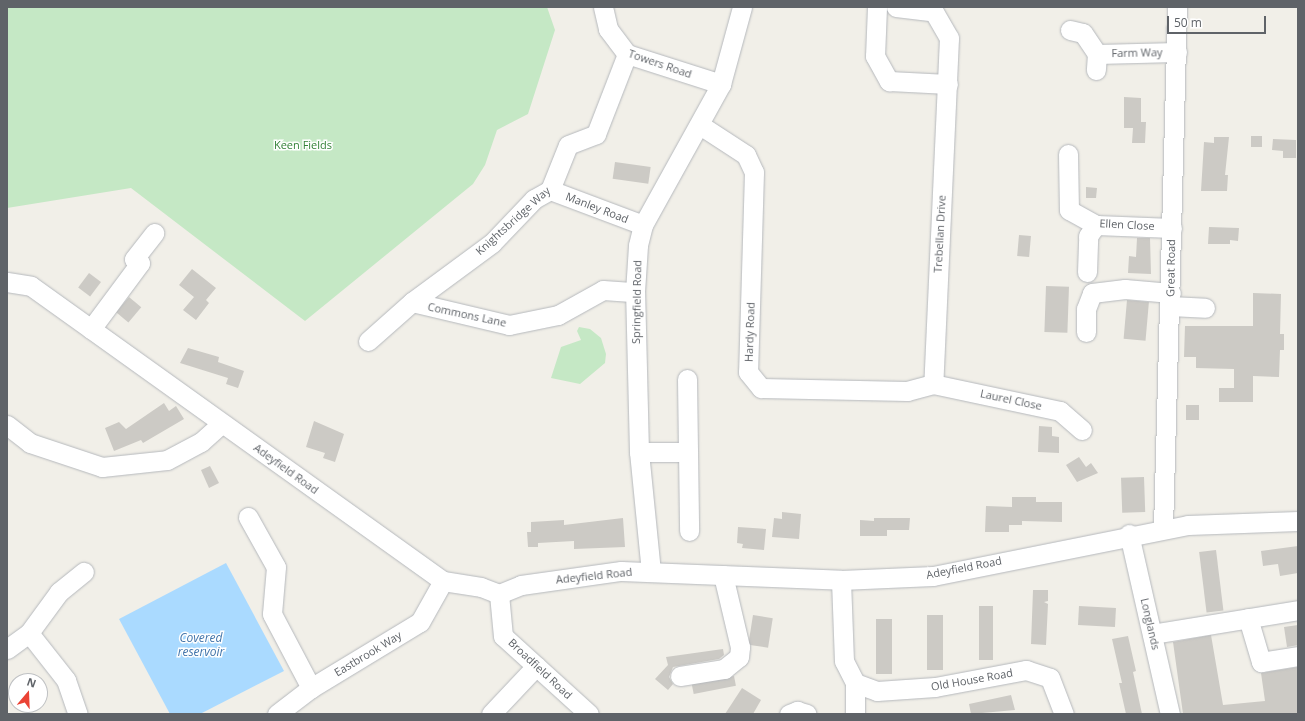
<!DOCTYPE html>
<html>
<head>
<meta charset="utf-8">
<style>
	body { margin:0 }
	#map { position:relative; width:1305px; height:721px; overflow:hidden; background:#f1efe8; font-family:"Open Sans",sans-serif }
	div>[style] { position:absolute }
	.green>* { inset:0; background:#c5e8c5 }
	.water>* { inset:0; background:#aadaff }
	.building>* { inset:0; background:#cccac5; transform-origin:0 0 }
	.roads { filter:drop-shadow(0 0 1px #b5b8bc) drop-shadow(0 0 1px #b5b8bc) }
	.minor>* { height:19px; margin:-9.5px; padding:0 9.5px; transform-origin:9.5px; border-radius:9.5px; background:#fff }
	span { translate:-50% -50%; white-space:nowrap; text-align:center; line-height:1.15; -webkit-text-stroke:3px #fff; paint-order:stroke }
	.street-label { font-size:11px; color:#5f6368 }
	.park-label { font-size:11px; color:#348238 }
	.water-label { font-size:12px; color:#4174aa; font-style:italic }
	.frame { position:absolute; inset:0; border:8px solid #5f6368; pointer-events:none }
	.north { position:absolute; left:8px; top:673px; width:40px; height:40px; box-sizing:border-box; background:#fff; border:1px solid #bfc1c3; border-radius:50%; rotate:19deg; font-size:11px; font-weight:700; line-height:16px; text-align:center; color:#5f6368 }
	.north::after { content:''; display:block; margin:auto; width:14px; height:18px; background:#ea4335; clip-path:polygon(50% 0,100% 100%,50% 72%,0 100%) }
	.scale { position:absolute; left:1167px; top:16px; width:99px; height:18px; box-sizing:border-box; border:2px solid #5f6368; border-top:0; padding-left:5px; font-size:12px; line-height:14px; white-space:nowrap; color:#5f6368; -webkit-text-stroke:3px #fff; paint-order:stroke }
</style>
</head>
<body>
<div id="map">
	<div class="green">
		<div style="clip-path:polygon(7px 7px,547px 7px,555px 30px,528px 114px,497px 130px,485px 165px,473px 184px,305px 321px,131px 188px,7px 208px)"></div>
		<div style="clip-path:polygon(579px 327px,590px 329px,601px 338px,606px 354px,605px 363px,580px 384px,551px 378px,561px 347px,581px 340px,577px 331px)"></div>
	</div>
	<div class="water">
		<div style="clip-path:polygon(226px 563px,284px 671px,200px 714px,170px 714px,119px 619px)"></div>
	</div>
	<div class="building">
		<div style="clip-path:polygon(1124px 97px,1141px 98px,1141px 122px,1146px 122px,1145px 143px,1132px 143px,1133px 128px,1124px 128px)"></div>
		<div style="left:1262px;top:136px;width:11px;height:11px;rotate:90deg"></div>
		<div style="clip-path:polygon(1214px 137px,1229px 137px,1225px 175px,1228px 175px,1227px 191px,1201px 191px,1204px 142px,1214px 143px)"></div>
		<div style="clip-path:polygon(1273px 139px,1296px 140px,1296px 158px,1283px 158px,1283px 151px,1272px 150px)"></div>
		<div style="left:615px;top:162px;width:36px;height:17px;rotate:8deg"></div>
		<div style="clip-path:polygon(1086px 187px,1097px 188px,1096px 198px,1086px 198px)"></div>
		<div style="clip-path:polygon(1209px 227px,1239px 228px,1238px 241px,1230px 240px,1230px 244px,1208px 244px)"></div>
		<div style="left:1019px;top:235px;width:12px;height:21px;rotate:5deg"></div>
		<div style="clip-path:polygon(1137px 238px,1150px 238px,1151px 274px,1128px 273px,1129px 256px,1136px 257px)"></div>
		<div style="clip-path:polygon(192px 269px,216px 288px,206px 300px,209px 303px,196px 320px,183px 310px,194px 297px,179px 285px)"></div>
		<div style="left:89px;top:273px;width:15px;height:18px;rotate:37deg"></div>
		<div style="left:1046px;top:286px;width:23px;height:46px;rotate:2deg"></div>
		<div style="clip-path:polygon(1253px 293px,1281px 294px,1280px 334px,1284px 334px,1284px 350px,1280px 350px,1279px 377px,1253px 376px,1253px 402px,1219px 402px,1219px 388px,1234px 388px,1234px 369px,1196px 368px,1196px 357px,1184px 357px,1185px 326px,1253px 326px)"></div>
		<div style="left:129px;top:297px;width:16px;height:20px;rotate:40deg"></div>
		<div style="left:1127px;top:300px;width:22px;height:39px;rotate:5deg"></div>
		<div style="clip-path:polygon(188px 348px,219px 357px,218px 362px,244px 371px,238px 388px,226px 384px,228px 378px,180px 363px)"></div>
		<div style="clip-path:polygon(164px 403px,169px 411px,176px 406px,184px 419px,143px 443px,141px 440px,114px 451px,105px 428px,119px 422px,126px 429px)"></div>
		<div style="left:1186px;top:405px;width:13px;height:15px"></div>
		<div style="clip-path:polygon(314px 421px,344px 434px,335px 462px,323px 458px,325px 453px,306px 447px)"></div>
		<div style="clip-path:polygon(1039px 426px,1052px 427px,1052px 436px,1059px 437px,1059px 453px,1038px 452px)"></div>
		<div style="clip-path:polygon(1079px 457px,1086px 467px,1091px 463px,1098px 473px,1077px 482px,1066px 465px)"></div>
		<div style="clip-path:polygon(210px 466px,219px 483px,209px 488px,201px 470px)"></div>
		<div style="left:1144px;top:477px;width:35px;height:23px;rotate:88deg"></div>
		<div style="clip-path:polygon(1012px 497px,1036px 497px,1036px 502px,1062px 502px,1062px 522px,1022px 521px,1022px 525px,1009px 525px,1009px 532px,985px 532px,986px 506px,1012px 507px)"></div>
		<div style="clip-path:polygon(782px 512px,801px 514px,799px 539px,772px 537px,774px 518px,782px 519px)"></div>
		<div style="clip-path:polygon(623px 518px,625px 547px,574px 549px,574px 541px,538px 543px,538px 547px,528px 547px,527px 532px,531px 532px,531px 522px,564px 520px,564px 525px)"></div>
		<div style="clip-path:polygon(874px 518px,910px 518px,909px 530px,887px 530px,887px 536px,860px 536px,860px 520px,874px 521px)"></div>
		<div style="clip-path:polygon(738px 527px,766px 529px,764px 550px,742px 548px,743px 544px,737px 543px)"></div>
		<div style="clip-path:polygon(1298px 546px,1298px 573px,1280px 576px,1278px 564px,1263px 566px,1261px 551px)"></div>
		<div style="left:1216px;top:550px;width:61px;height:17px;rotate:83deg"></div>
		<div style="clip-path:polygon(1033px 590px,1048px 590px,1048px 601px,1044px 602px,1048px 604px,1046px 645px,1031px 644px)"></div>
		<div style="left:979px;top:606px;width:14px;height:54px"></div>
		<div style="left:1079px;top:606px;width:37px;height:19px;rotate:3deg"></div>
		<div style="left:753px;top:615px;width:20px;height:30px;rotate:9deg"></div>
		<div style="left:927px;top:615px;width:16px;height:55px"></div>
		<div style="left:876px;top:619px;width:16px;height:55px"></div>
		<div style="clip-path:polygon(1298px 625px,1298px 645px,1287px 647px,1284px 627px)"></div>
		<div style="clip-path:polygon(1211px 635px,1223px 705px,1265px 701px,1261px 673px,1298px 667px,1298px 714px,1183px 714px,1173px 642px)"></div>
		<div style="clip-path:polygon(1128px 636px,1136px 671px,1133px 672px,1142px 714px,1126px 714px,1119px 683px,1122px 683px,1112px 639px)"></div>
		<div style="clip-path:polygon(723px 649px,724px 655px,719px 659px,673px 667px,669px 677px,673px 684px,668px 690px,655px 679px,668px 665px,666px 657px)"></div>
		<div style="left:734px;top:676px;width:10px;height:43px;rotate:79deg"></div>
		<div style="clip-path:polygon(742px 688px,761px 700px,753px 714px,725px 714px)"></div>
		<div style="clip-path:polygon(1011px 695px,1015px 710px,971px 714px,969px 704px)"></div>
	</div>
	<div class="roads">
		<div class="minor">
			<div style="left:603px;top:7px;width:23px;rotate:77deg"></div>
			<div style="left:608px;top:29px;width:31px;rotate:53deg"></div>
			<div style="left:627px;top:54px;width:99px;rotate:17.7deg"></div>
			<div style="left:877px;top:7px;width:49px;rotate:92.3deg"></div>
			<div style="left:875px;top:56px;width:29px;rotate:61deg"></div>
			<div style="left:889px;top:81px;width:59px;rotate:2.9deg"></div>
			<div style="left:896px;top:7px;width:38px;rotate:7deg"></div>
			<div style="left:934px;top:12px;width:30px;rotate:60deg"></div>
			<div style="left:949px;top:38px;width:346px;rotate:92.6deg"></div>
			<div style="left:1070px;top:30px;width:13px;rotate:13deg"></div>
			<div style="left:1083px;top:33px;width:25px;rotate:56deg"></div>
			<div style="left:1097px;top:54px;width:16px;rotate:94deg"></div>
			<div style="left:1097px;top:54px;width:80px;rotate:-1.4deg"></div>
			<div style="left:700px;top:125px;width:55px;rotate:33.1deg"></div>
			<div style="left:746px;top:155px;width:19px;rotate:65deg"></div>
			<div style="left:754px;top:172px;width:200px;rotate:91.7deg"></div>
			<div style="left:748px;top:372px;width:21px;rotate:51deg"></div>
			<div style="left:761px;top:388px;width:146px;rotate:1.2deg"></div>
			<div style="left:907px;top:391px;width:27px;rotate:-15deg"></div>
			<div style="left:933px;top:384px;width:130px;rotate:12deg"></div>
			<div style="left:1060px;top:411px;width:29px;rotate:41deg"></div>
			<div style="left:1068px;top:154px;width:56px;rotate:89deg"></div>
			<div style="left:1069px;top:210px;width:31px;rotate:29deg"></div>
			<div style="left:1096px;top:225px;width:76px;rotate:2.3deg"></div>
			<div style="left:550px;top:190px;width:99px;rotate:20.6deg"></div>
			<div style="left:1087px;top:272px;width:36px;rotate:-88deg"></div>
			<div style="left:1088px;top:236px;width:14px;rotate:-54deg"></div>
			<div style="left:7px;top:282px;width:24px;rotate:9deg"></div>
			<div style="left:31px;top:286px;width:507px;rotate:35.6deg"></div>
			<div style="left:443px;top:581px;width:38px;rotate:9deg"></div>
			<div style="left:481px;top:587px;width:19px;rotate:21deg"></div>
			<div style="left:499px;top:594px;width:24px;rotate:-22deg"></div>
			<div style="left:521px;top:585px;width:101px;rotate:-8deg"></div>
			<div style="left:621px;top:571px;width:220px;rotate:2.3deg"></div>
			<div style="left:841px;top:580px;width:92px;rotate:-2.5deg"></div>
			<div style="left:933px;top:576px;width:260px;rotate:-11.3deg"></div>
			<div style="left:1188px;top:525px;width:110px;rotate:-2.1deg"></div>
			<div style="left:412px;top:302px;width:100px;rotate:13.3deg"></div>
			<div style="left:509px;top:325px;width:50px;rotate:-11.5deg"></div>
			<div style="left:558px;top:315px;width:51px;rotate:-29.1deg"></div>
			<div style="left:603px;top:290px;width:32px;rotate:4deg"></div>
			<div style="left:1170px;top:306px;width:35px;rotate:3deg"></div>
			<div style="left:91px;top:329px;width:82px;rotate:-53.4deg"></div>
			<div style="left:140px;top:263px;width:7px;rotate:-146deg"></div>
			<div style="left:134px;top:259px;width:33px;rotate:-52deg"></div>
			<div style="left:1086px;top:332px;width:23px;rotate:-90deg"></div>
			<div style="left:1086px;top:309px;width:17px;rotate:-69deg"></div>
			<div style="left:1092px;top:293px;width:33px;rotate:-7deg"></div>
			<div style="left:1125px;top:289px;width:46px;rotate:5deg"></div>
			<div style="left:368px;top:341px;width:59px;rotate:-41.6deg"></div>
			<div style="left:412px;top:302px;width:99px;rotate:-36.4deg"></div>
			<div style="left:492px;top:243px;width:61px;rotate:-46.3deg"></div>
			<div style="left:534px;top:199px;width:18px;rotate:-29deg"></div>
			<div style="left:550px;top:190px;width:48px;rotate:-68.2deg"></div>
			<div style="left:568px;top:145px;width:30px;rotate:-21deg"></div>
			<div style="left:596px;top:134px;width:86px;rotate:-68.8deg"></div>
			<div style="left:687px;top:379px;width:152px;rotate:89.2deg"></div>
			<div style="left:7px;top:425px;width:29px;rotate:38deg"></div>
			<div style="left:30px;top:443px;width:76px;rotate:18.4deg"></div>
			<div style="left:102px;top:467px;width:65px;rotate:-6.1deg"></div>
			<div style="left:167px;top:460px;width:38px;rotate:-28deg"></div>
			<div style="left:201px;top:442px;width:28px;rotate:-42deg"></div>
			<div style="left:639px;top:452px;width:49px"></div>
			<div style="left:248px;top:517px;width:57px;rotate:60.8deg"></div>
			<div style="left:276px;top:567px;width:47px;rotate:94.9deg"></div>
			<div style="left:272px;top:614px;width:84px;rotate:62.2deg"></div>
			<div style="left:1163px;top:529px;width:522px;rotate:-88.46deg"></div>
			<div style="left:1129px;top:534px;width:185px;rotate:77.2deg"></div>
			<div style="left:651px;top:572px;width:121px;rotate:-95.7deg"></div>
			<div style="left:639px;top:452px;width:160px;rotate:-91.4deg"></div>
			<div style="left:635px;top:292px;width:47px;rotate:-86.3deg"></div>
			<div style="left:638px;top:245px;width:21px;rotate:-76deg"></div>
			<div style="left:643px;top:225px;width:161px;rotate:-61deg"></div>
			<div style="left:721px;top:84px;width:80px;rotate:-74.7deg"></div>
			<div style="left:841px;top:580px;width:81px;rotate:87.9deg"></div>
			<div style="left:844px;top:661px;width:25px;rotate:63deg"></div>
			<div style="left:855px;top:683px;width:31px;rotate:90deg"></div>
			<div style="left:499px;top:594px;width:42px;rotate:84.6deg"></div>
			<div style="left:503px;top:636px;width:116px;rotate:42.2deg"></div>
			<div style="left:1248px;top:618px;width:46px;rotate:73.5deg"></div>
			<div style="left:1261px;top:662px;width:37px;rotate:-9deg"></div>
			<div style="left:29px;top:633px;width:60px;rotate:51.8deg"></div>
			<div style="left:66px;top:680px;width:36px;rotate:71deg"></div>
			<div style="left:1152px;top:634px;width:148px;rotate:-9.3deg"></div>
			<div style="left:7px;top:649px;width:27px;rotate:-36deg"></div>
			<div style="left:29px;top:633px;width:51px;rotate:-53.8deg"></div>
			<div style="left:59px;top:592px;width:32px;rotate:-39deg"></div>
			<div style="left:680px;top:676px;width:45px;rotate:-9deg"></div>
			<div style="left:724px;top:669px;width:19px;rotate:-39deg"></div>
			<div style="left:739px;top:657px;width:10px;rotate:-84deg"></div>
			<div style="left:740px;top:647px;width:74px;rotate:-103.3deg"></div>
			<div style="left:855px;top:683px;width:23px;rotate:20deg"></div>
			<div style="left:877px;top:691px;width:58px;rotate:-3.9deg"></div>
			<div style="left:935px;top:687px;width:93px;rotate:-10.6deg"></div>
			<div style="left:1026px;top:670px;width:25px;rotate:18deg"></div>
			<div style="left:1050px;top:678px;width:39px;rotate:69deg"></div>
			<div style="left:277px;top:714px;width:43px;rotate:-37.4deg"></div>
			<div style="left:311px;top:688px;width:127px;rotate:-31.2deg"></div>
			<div style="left:420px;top:622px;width:47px;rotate:-60.7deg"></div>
			<div style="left:491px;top:714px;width:66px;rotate:-46.8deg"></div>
			<div style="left:789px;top:714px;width:9px;rotate:-21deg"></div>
			<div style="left:797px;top:711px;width:10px;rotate:17deg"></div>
		</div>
	</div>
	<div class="street-label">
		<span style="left:1137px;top:53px;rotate:-1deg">Farm Way</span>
		<span style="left:660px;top:64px;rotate:19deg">Towers Road</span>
		<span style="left:597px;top:208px;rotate:21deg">Manley Road</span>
		<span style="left:513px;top:221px;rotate:-42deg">Knightsbridge Way</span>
		<span style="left:1127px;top:225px;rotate:3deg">Ellen Close</span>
		<span style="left:940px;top:234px;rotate:-87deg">Trebellan Drive</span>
		<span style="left:1171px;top:268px;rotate:-89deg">Great Road</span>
		<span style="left:637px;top:302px;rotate:-89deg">Springfield Road</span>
		<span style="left:467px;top:315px;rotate:12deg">Commons Lane</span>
		<span style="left:750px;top:332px;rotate:-88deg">Hardy Road</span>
		<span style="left:1011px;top:400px;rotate:12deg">Laurel Close</span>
		<span style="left:286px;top:469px;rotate:36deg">Adeyfield Road</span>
		<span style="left:964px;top:568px;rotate:-11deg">Adeyfield Road</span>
		<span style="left:594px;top:576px;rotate:-6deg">Adeyfield Road</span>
		<span style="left:1150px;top:624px;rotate:77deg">Longlands</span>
		<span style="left:368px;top:654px;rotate:-31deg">Eastbrook Way</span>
		<span style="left:540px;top:669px;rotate:43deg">Broadfield Road</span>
		<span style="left:972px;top:680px;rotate:-10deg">Old House Road</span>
	</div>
	<div class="park-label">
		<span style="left:303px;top:145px">Keen Fields</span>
	</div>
	<div class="water-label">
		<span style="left:201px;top:645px">Covered<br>reservoir</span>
	</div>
	<div class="frame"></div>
	<div class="north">N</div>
	<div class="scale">50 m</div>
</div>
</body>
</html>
